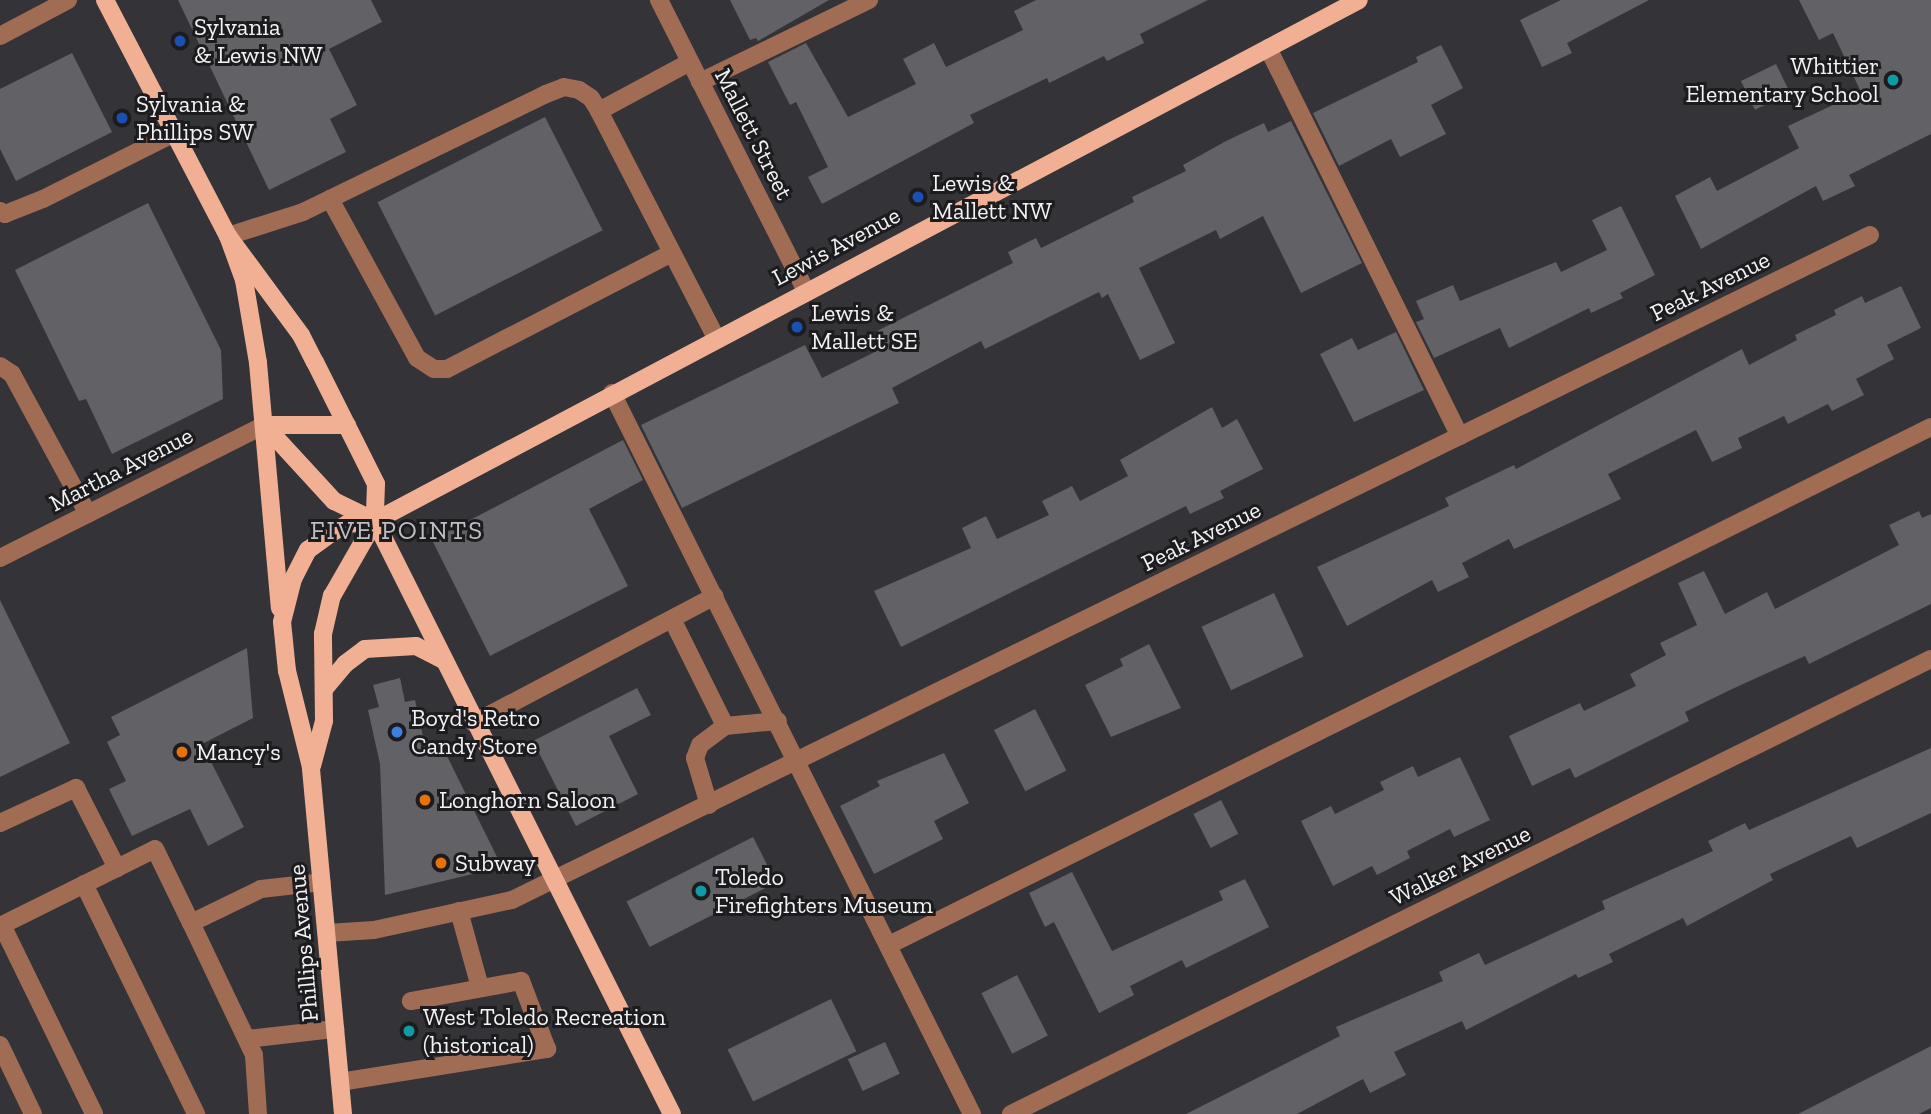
<!DOCTYPE html>
<html>
<head>
<meta charset="utf-8">
<style>
	body { margin:0 }
	#map { position:relative; width:1931px; height:1114px; overflow:hidden; background:#343337; font-family:"Zilla Slab",serif }
	div>[style] { position:absolute }
	.building>* { inset:0; background:#626166; transform-origin:0 0 }
	.minor>* { height:18px; margin:-9px; padding:0 9px; transform-origin:9px; border-radius:9px; background:#a16c54 }
	.major>* { height:18px; margin:-9px; padding:0 9px; transform-origin:9px; border-radius:9px; background:#f1b093 }
	.dots>* { width:19px; height:19px; translate:-50% -50%; box-sizing:border-box; border:4px solid #1c1b1d; border-radius:50% }
	span { translate:-50% -50%; white-space:nowrap; text-align:center; line-height:1.15; -webkit-text-stroke:6px #1c1b1d; paint-order:stroke }
	.poi-label { font-size:24px; color:#f2f2f4 }
	.left { translate:0 -50%; text-align:left }
	.right { translate:-100% -50%; text-align:right }
	.street-label { font-size:24px; color:#f2f2f4 }
	.neighbourhood-label { font-size:26px; color:#bfbec3; letter-spacing:2px }
</style>
</head>
<body>
<div id="map">
	<div class="building">
		<div style="clip-path:polygon(178px 0,371px 0,382px 22px,329px 49px,357px 105px,330px 119px,346px 152px,269px 190px)"></div>
		<div style="clip-path:polygon(730px 0,829px 0,758px 41px,756px 38px,750px 40px)"></div>
		<div style="clip-path:polygon(1036px 0,1208px 0,1140px 34px,1144px 43px,1107px 61px,1104px 56px,1049px 83px,1047px 78px,970px 115px,974px 123px,822px 204px,808px 177px,828px 167px,796px 102px,790px 105px,768px 62px,806px 43px,848px 117px,916px 84px,903px 59px,934px 43px,946px 67px,1023px 30px,1014px 11px)"></div>
		<div style="clip-path:polygon(1561px 0,1649px 0,1567px 43px,1572px 53px,1542px 67px,1520px 20px)"></div>
		<div style="clip-path:polygon(1799px 0,1931px 0,1931px 134px,1849px 175px,1855px 186px,1823px 201px,1816px 186px,1701px 249px,1675px 196px,1710px 177px,1717px 191px,1799px 148px,1788px 126px,1861px 92px,1833px 33px,1819px 40px)"></div>
		<div style="clip-path:polygon(1441px 45px,1463px 88px,1431px 105px,1446px 134px,1400px 157px,1391px 139px,1339px 166px,1313px 113px,1418px 62px,1416px 57px)"></div>
		<div style="clip-path:polygon(72px 53px,112px 132px,16px 181px,0 149px,0 89px)"></div>
		<div style="left:1776px;top:64px;width:32px;height:39px;rotate:64deg"></div>
		<div style="left:545px;top:117px;width:127px;height:188px;rotate:63deg"></div>
		<div style="clip-path:polygon(1291px 121px,1362px 263px,1301px 293px,1263px 216px,1220px 239px,1216px 230px,1139px 268px,1175px 343px,1140px 360px,1108px 294px,1102px 298px,1099px 292px,985px 349px,981px 341px,892px 388px,899px 403px,682px 508px,641px 425px,805px 345px,822px 378px,885px 347px,877px 331px,1013px 263px,1008px 252px,1036px 238px,1041px 248px,1134px 202px,1132px 197px,1186px 171px,1183px 165px,1226px 141px,1264px 123px,1268px 132px)"></div>
		<div style="clip-path:polygon(148px 203px,221px 350px,223px 399px,112px 454px,86px 399px,79px 401px,15px 270px)"></div>
		<div style="clip-path:polygon(1621px 206px,1655px 275px,1620px 293px,1623px 298px,1591px 313px,1589px 308px,1509px 348px,1500px 328px,1434px 358px,1416px 322px,1424px 319px,1416px 301px,1453px 285px,1460px 301px,1556px 262px,1561px 272px,1607px 250px,1592px 220px)"></div>
		<div style="clip-path:polygon(1901px 286px,1921px 328px,1887px 345px,1894px 359px,1856px 379px,1864px 395px,1832px 411px,1828px 404px,1788px 424px,1784px 416px,1738px 438px,1742px 448px,1712px 462px,1696px 430px,1608px 474px,1621px 499px,1514px 549px,1509px 539px,1462px 563px,1469px 577px,1438px 592px,1432px 580px,1347px 626px,1317px 567px,1449px 506px,1445px 498px,1514px 465px,1516px 469px,1742px 349px,1749px 365px,1797px 340px,1795px 335px,1836px 315px,1834px 310px,1862px 296px,1865px 303px)"></div>
		<div style="clip-path:polygon(1396px 332px,1424px 390px,1354px 422px,1320px 354px,1352px 338px,1358px 350px)"></div>
		<div style="clip-path:polygon(1212px 407px,1222px 428px,1237px 419px,1263px 469px,1220px 491px,1224px 498px,1190px 514px,1186px 506px,901px 647px,874px 591px,971px 548px,962px 528px,986px 516px,997px 539px,1049px 515px,1042px 501px,1072px 486px,1080px 501px,1128px 476px,1120px 460px)"></div>
		<div style="clip-path:polygon(623px 440px,643px 480px,589px 509px,628px 586px,490px 656px,432px 540px)"></div>
		<div style="clip-path:polygon(1919px 511px,1922px 518px,1931px 514px,1931px 604px,1809px 664px,1805px 656px,1730px 690px,1685px 712px,1689px 721px,1575px 778px,1570px 768px,1532px 786px,1509px 736px,1580px 703px,1584px 711px,1636px 686px,1630px 674px,1666px 655px,1660px 643px,1697px 625px,1678px 583px,1704px 571px,1725px 614px,1767px 592px,1775px 609px,1899px 545px,1889px 525px)"></div>
		<div style="left:1274px;top:593px;width:70px;height:80px;rotate:65deg"></div>
		<div style="clip-path:polygon(0 600px,70px 743px,0 777px)"></div>
		<div style="clip-path:polygon(1149px 644px,1181px 708px,1111px 737px,1085px 685px,1123px 666px,1120px 659px)"></div>
		<div style="clip-path:polygon(247px 648px,253px 718px,202px 744px,244px 827px,208px 846px,190px 809px,132px 836px,109px 789px,126px 781px,107px 742px,120px 735px,111px 717px)"></div>
		<div style="clip-path:polygon(400px 678px,405px 702px,415px 700px,427px 754px,445px 752px,502px 867px,385px 895px,380px 764px,368px 710px,379px 707px,373px 685px)"></div>
		<div style="clip-path:polygon(637px 688px,651px 715px,609px 736px,638px 794px,576px 826px,533px 741px)"></div>
		<div style="left:1035px;top:709px;width:69px;height:46px;rotate:63deg"></div>
		<div style="clip-path:polygon(1931px 748px,1931px 813px,1857px 848px,1851px 836px,1770px 874px,1773px 880px,1687px 926px,1683px 918px,1609px 954px,1613px 962px,1578px 978px,1576px 974px,1466px 1030px,1462px 1021px,1394px 1052px,1406px 1075px,1370px 1093px,1363px 1079px,1297px 1114px,1186px 1114px,1340px 1036px,1336px 1027px,1443px 981px,1439px 972px,1479px 953px,1485px 965px,1541px 939px,1605px 909px,1602px 901px,1713px 851px,1708px 841px,1745px 823px,1749px 830px)"></div>
		<div style="clip-path:polygon(944px 753px,969px 803px,934px 821px,943px 839px,874px 874px,840px 806px,880px 786px,877px 781px)"></div>
		<div style="clip-path:polygon(1460px 757px,1490px 820px,1454px 837px,1450px 829px,1407px 851px,1410px 858px,1377px 875px,1372px 866px,1333px 886px,1301px 821px,1331px 806px,1335px 814px,1384px 790px,1380px 782px,1413px 766px,1418px 777px)"></div>
		<div style="left:1221px;top:800px;width:38px;height:31px;rotate:63deg"></div>
		<div style="left:753px;top:837px;width:51px;height:142px;rotate:63deg"></div>
		<div style="clip-path:polygon(1072px 872px,1112px 951px,1223px 900px,1219px 891px,1245px 879px,1269px 927px,1186px 968px,1182px 960px,1130px 986px,1134px 995px,1099px 1013px,1054px 922px,1045px 927px,1029px 893px)"></div>
		<div style="left:1017px;top:975px;width:68px;height:40px;rotate:63deg"></div>
		<div style="left:831px;top:999px;width:58px;height:115px;rotate:64deg"></div>
		<div style="left:885px;top:1042px;width:35px;height:41px;rotate:65deg"></div>
		<div style="clip-path:polygon(1931px 1046px,1931px 1108px,1919px 1114px,1798px 1114px)"></div>
	</div>
	<div class="minor">
		<div style="left:659px;top:0;width:324px;rotate:63.2deg"></div>
		<div style="left:0;top:36px;width:77px;rotate:-27.9deg"></div>
		<div style="left:1268px;top:48px;width:433px;rotate:63.7deg"></div>
		<div style="left:700px;top:82px;width:188px;rotate:-25.9deg"></div>
		<div style="left:599px;top:111px;width:103px;rotate:-28.3deg"></div>
		<div style="left:330px;top:199px;width:181px;rotate:61.3deg"></div>
		<div style="left:417px;top:358px;width:20px;rotate:33deg"></div>
		<div style="left:434px;top:369px;width:13px"></div>
		<div style="left:447px;top:369px;width:253px;rotate:-27.3deg"></div>
		<div style="left:0;top:211px;width:6px;rotate:31deg"></div>
		<div style="left:5px;top:214px;width:41px;rotate:-21.5deg"></div>
		<div style="left:43px;top:199px;width:145px;rotate:-26.6deg"></div>
		<div style="left:228px;top:236px;width:79px;rotate:-17.7deg"></div>
		<div style="left:303px;top:212px;width:270px;rotate:-25.9deg"></div>
		<div style="left:546px;top:94px;width:19px;rotate:-21deg"></div>
		<div style="left:564px;top:87px;width:15px;rotate:11deg"></div>
		<div style="left:579px;top:90px;width:14px;rotate:34deg"></div>
		<div style="left:591px;top:98px;width:15px;rotate:58deg"></div>
		<div style="left:599px;top:111px;width:255px;rotate:62.7deg"></div>
		<div style="left:0;top:366px;width:14px;rotate:34deg"></div>
		<div style="left:12px;top:374px;width:159px;rotate:61.5deg"></div>
		<div style="left:612px;top:393px;width:806px;rotate:63.47deg"></div>
		<div style="left:0;top:558px;width:296px;rotate:-26.7deg"></div>
		<div style="left:672px;top:619px;width:119px;rotate:63.6deg"></div>
		<div style="left:725px;top:726px;width:31px;rotate:143deg"></div>
		<div style="left:700px;top:745px;width:14px;rotate:111deg"></div>
		<div style="left:695px;top:758px;width:49px;rotate:73.4deg"></div>
		<div style="left:474px;top:723px;width:272px;rotate:-27.8deg"></div>
		<div style="left:725px;top:726px;width:53px;rotate:-5.4deg"></div>
		<div style="left:0;top:823px;width:84px;rotate:-24.7deg"></div>
		<div style="left:76px;top:788px;width:90px;rotate:62.9deg"></div>
		<div style="left:117px;top:868px;width:131px;rotate:153.6deg"></div>
		<div style="left:117px;top:868px;width:42px;rotate:-26.6deg"></div>
		<div style="left:155px;top:849px;width:82px;rotate:64.1deg"></div>
		<div style="left:84px;top:884px;width:256px;rotate:64deg"></div>
		<div style="left:459px;top:911px;width:79px;rotate:74.6deg"></div>
		<div style="left:2px;top:925px;width:210px;rotate:64deg"></div>
		<div style="left:327px;top:933px;width:47px;rotate:-3.7deg"></div>
		<div style="left:374px;top:930px;width:141px;rotate:-12.3deg"></div>
		<div style="left:512px;top:900px;width:1512px;rotate:-26.09deg"></div>
		<div style="left:889px;top:945px;width:1164px;rotate:-26.43deg"></div>
		<div style="left:247px;top:1039px;width:89px;rotate:-6.5deg"></div>
		<div style="left:0;top:1045px;width:76px;rotate:64.4deg"></div>
		<div style="left:340px;top:1082px;width:210px;rotate:-9.1deg"></div>
		<div style="left:547px;top:1049px;width:73px;rotate:-110.9deg"></div>
		<div style="left:521px;top:981px;width:112px;rotate:169.7deg"></div>
		<div style="left:258px;top:1114px;width:59px;rotate:-93.9deg"></div>
		<div style="left:254px;top:1055px;width:146px;rotate:-115.5deg"></div>
		<div style="left:191px;top:923px;width:78px;rotate:-25.9deg"></div>
		<div style="left:261px;top:889px;width:61px;rotate:-6.5deg"></div>
		<div style="left:1011px;top:1114px;width:1026px;rotate:-26.32deg"></div>
	</div>
	<div class="major">
		<div style="left:105px;top:0;width:266px;rotate:62.5deg"></div>
		<div style="left:228px;top:236px;width:47px;rotate:70deg"></div>
		<div style="left:244px;top:280px;width:84px;rotate:80.4deg"></div>
		<div style="left:258px;top:363px;width:246px;rotate:84.9deg"></div>
		<div style="left:228px;top:236px;width:123px;rotate:53.6deg"></div>
		<div style="left:301px;top:335px;width:30px;rotate:63deg"></div>
		<div style="left:315px;top:362px;width:136px;rotate:63.4deg"></div>
		<div style="left:376px;top:484px;width:37px;rotate:92deg"></div>
		<div style="left:375px;top:521px;width:663px;rotate:63.4deg"></div>
		<div style="left:264px;top:425px;width:83px"></div>
		<div style="left:265px;top:426px;width:102px;rotate:47.4deg"></div>
		<div style="left:334px;top:501px;width:46px;rotate:26deg"></div>
		<div style="left:325px;top:688px;width:31px;rotate:-50deg"></div>
		<div style="left:345px;top:664px;width:25px;rotate:-37deg"></div>
		<div style="left:365px;top:649px;width:51px;rotate:-3.4deg"></div>
		<div style="left:416px;top:646px;width:29px;rotate:27deg"></div>
		<div style="left:312px;top:766px;width:47px;rotate:-75.1deg"></div>
		<div style="left:324px;top:721px;width:87px;rotate:-90.7deg"></div>
		<div style="left:323px;top:634px;width:39px;rotate:-77deg"></div>
		<div style="left:332px;top:596px;width:86px;rotate:-60.2deg"></div>
		<div style="left:343px;top:1114px;width:348px;rotate:-95.3deg"></div>
		<div style="left:311px;top:767px;width:99px;rotate:-104deg"></div>
		<div style="left:287px;top:671px;width:49px;rotate:-95.8deg"></div>
		<div style="left:282px;top:622px;width:44px;rotate:-75.7deg"></div>
		<div style="left:293px;top:579px;width:33px;rotate:-63deg"></div>
		<div style="left:308px;top:550px;width:29px;rotate:-36deg"></div>
		<div style="left:331px;top:533px;width:18px;rotate:-29deg"></div>
		<div style="left:347px;top:524px;width:28px;rotate:-6deg"></div>
		<div style="left:375px;top:521px;width:1113px;rotate:-27.9deg"></div>
	</div>
	<div class="dots">
		<div style="left:180px;top:41px;background:#1a4fb4"></div>
		<div style="left:1893px;top:80px;background:#0f9aa8"></div>
		<div style="left:122px;top:118px;background:#1a4fb4"></div>
		<div style="left:918px;top:197px;background:#1a4fb4"></div>
		<div style="left:797px;top:327px;background:#1a4fb4"></div>
		<div style="left:397px;top:732px;background:#3f7fe0"></div>
		<div style="left:182px;top:752px;background:#e8710a"></div>
		<div style="left:425px;top:800px;background:#e8710a"></div>
		<div style="left:441px;top:863px;background:#e8710a"></div>
		<div style="left:701px;top:891px;background:#0f9aa8"></div>
		<div style="left:409px;top:1031px;background:#0f9aa8"></div>
	</div>
	<div class="poi-label">
		<span class="left" style="left:194px;top:41px">Sylvania<br>&amp; Lewis NW</span>
		<span class="right" style="left:1879px;top:80px">Whittier<br>Elementary School</span>
		<span class="left" style="left:136px;top:118px">Sylvania &amp;<br>Phillips SW</span>
		<span class="left" style="left:932px;top:197px">Lewis &amp;<br>Mallett NW</span>
		<span class="left" style="left:811px;top:327px">Lewis &amp;<br>Mallett SE</span>
		<span class="left" style="left:411px;top:732px">Boyd's Retro<br>Candy Store</span>
		<span class="left" style="left:196px;top:752px">Mancy's</span>
		<span class="left" style="left:439px;top:800px">Longhorn Saloon</span>
		<span class="left" style="left:455px;top:863px">Subway</span>
		<span class="left" style="left:715px;top:891px">Toledo<br>Firefighters Museum</span>
		<span class="left" style="left:423px;top:1031px">West Toledo Recreation<br>(historical)</span>
	</div>
	<div class="street-label">
		<span style="left:754px;top:134px;rotate:63deg">Mallett Street</span>
		<span style="left:836px;top:246px;rotate:-28deg">Lewis Avenue</span>
		<span style="left:1710px;top:286px;rotate:-26deg">Peak Avenue</span>
		<span style="left:121px;top:469px;rotate:-27deg">Martha Avenue</span>
		<span style="left:1201px;top:536px;rotate:-26deg">Peak Avenue</span>
		<span style="left:1460px;top:865px;rotate:-26deg">Walker Avenue</span>
		<span style="left:303px;top:943px;rotate:-95deg">Phillips Avenue</span>
	</div>
	<div class="neighbourhood-label">
		<span style="left:397px;top:531px">FIVE POINTS</span>
	</div>
</div>
</body>
</html>
